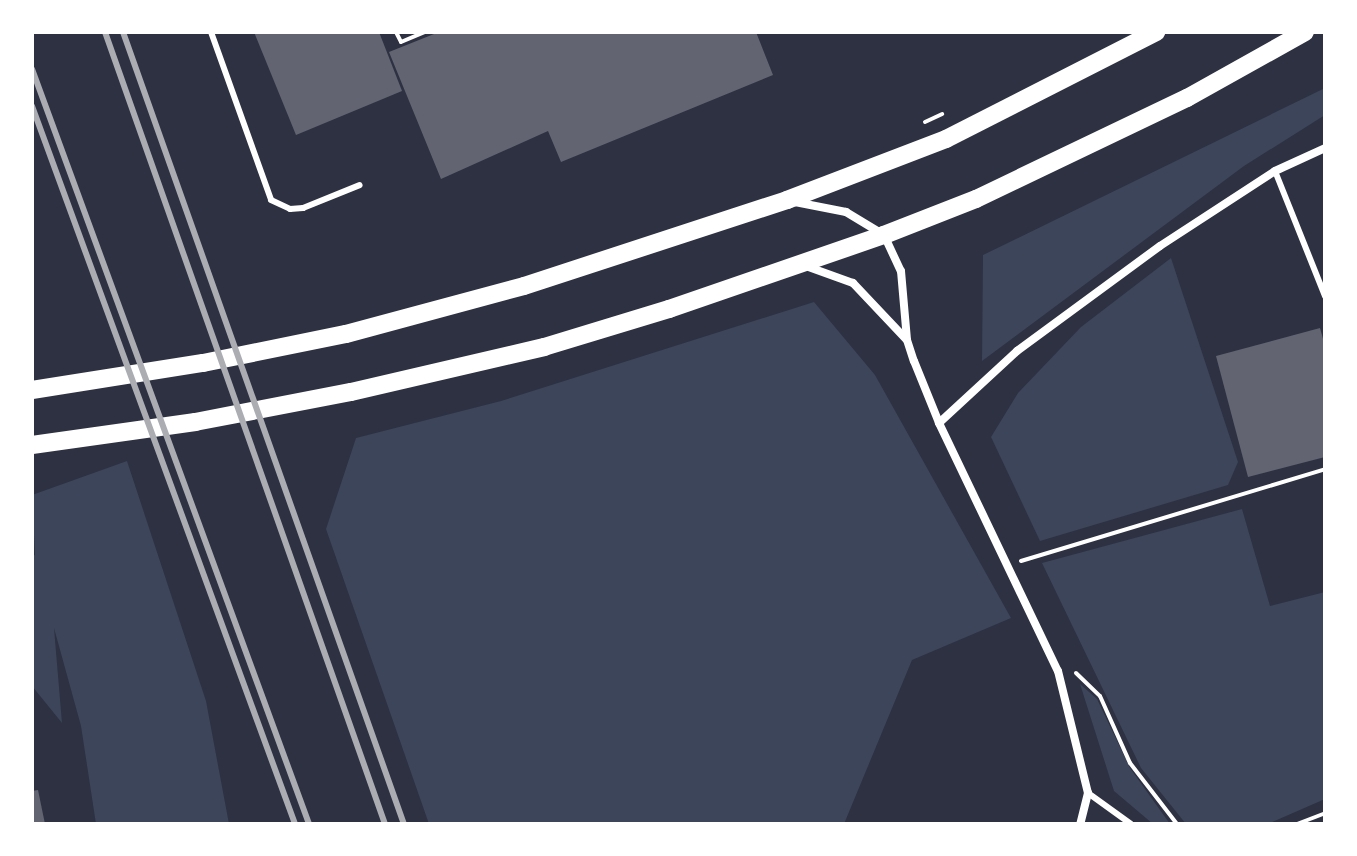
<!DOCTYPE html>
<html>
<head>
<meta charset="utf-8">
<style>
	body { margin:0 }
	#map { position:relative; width:1357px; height:856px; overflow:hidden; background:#2d3142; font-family:"Archivo Narrow",sans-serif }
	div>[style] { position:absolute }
	.green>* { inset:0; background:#3c4559 }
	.building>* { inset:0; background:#626471 }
	.path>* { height:4px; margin:-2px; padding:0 2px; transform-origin:2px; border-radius:2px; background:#fff }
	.service>* { height:6px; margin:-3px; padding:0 3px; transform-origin:3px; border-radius:3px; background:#fff }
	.minor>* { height:8px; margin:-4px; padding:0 4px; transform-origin:4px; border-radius:4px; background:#fff }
	.trunk>* { height:18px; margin:-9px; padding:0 9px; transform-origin:9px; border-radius:9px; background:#fff }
	.rail>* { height:6px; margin:-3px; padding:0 3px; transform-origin:3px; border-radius:3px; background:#abadb3 }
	span { translate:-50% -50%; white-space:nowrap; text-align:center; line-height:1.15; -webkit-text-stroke:6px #fff; paint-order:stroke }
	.frame { position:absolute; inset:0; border:34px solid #fff; pointer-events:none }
</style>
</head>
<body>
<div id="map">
	<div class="green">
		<div style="clip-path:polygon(1325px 88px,1325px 115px,1244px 166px,982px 361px,983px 255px)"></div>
		<div style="clip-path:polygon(1171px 258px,1238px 462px,1228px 485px,1040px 541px,991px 437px,1018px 393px,1081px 327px)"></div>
		<div style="clip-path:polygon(814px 302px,875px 375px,1011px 618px,912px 660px,844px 824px,429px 824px,326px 529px,356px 438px,501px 401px)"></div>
		<div style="clip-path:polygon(127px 461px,206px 701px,229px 824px,96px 824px,81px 726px,54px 628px,62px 723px,32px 686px,32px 556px,35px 555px,32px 495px)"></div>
		<div style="clip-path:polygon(1242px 509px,1270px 606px,1325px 592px,1325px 799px,1268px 824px,1186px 824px,1141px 768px,1042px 563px)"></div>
		<div style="clip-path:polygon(1080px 684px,1097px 699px,1130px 768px,1170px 824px,1153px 824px,1114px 791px)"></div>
	</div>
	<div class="building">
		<div style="clip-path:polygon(254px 32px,379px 32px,402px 91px,296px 135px)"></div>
		<div style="clip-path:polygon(439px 32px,756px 32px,773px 75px,561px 162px,548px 131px,441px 179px,389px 52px)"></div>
		<div style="clip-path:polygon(1320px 328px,1325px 346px,1325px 457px,1248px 477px,1216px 356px)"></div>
		<div style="clip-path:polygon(38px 790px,45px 824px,32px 824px,32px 791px)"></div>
	</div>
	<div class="path">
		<div style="left:396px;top:32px;width:11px;rotate:63deg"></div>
		<div style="left:401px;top:42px;width:26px;rotate:-23deg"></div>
		<div style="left:925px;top:122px;width:19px;rotate:-25deg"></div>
		<div style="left:1021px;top:561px;width:318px;rotate:-16.8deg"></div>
		<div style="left:1076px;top:673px;width:33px;rotate:44deg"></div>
		<div style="left:1100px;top:696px;width:73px;rotate:65.9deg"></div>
		<div style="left:1130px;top:763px;width:77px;rotate:52.4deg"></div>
		<div style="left:1297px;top:824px;width:30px;rotate:-21deg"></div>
	</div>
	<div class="service">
		<div style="left:211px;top:32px;width:178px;rotate:70.3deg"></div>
		<div style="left:271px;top:200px;width:21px;rotate:25deg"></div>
		<div style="left:290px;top:209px;width:13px;rotate:-4deg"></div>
		<div style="left:303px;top:208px;width:61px;rotate:-22deg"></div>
		<div style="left:1275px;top:171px;width:135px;rotate:68.2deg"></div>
		<div style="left:1088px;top:793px;width:53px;rotate:35.8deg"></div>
	</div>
	<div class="minor">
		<div style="left:795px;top:202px;width:52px;rotate:11.1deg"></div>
		<div style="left:846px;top:212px;width:44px;rotate:31.2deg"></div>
		<div style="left:884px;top:235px;width:40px;rotate:65deg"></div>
		<div style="left:901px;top:271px;width:69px;rotate:85deg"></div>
		<div style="left:907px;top:340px;width:22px;rotate:72deg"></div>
		<div style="left:914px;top:361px;width:67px;rotate:68deg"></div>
		<div style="left:939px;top:423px;width:275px;rotate:64.4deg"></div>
		<div style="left:1058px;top:671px;width:126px;rotate:76.2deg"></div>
		<div style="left:1088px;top:793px;width:32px;rotate:104deg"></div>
		<div style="left:803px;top:265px;width:53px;rotate:19.8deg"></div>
		<div style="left:853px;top:283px;width:77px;rotate:46.6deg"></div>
		<div style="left:939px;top:423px;width:106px;rotate:-42.7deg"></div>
		<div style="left:1017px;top:351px;width:177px;rotate:-36.3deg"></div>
		<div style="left:1160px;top:246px;width:137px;rotate:-33.1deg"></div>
		<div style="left:1275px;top:171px;width:55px;rotate:-24.7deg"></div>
	</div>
	<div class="trunk">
		<div style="left:32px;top:390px;width:173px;rotate:-9deg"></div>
		<div style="left:203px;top:363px;width:146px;rotate:-11.5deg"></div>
		<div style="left:346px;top:334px;width:184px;rotate:-15.1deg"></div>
		<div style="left:524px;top:286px;width:277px;rotate:-18.1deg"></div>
		<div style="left:787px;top:200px;width:170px;rotate:-21deg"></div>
		<div style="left:946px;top:139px;width:236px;rotate:-27deg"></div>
		<div style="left:32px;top:445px;width:165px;rotate:-8deg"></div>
		<div style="left:195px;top:422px;width:159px;rotate:-10.9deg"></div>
		<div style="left:351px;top:392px;width:198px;rotate:-13.1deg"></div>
		<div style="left:544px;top:347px;width:131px;rotate:-16.9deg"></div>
		<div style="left:669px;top:309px;width:227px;rotate:-19deg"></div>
		<div style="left:884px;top:235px;width:99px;rotate:-21.4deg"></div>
		<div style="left:976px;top:199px;width:234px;rotate:-25.6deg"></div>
		<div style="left:1187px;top:98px;width:135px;rotate:-29.2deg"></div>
	</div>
	<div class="rail">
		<div style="left:105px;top:32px;width:840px;rotate:70.53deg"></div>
		<div style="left:123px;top:32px;width:840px;rotate:70.47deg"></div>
		<div style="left:32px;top:69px;width:804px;rotate:69.85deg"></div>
		<div style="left:32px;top:106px;width:765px;rotate:69.88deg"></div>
	</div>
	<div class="frame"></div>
</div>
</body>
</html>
